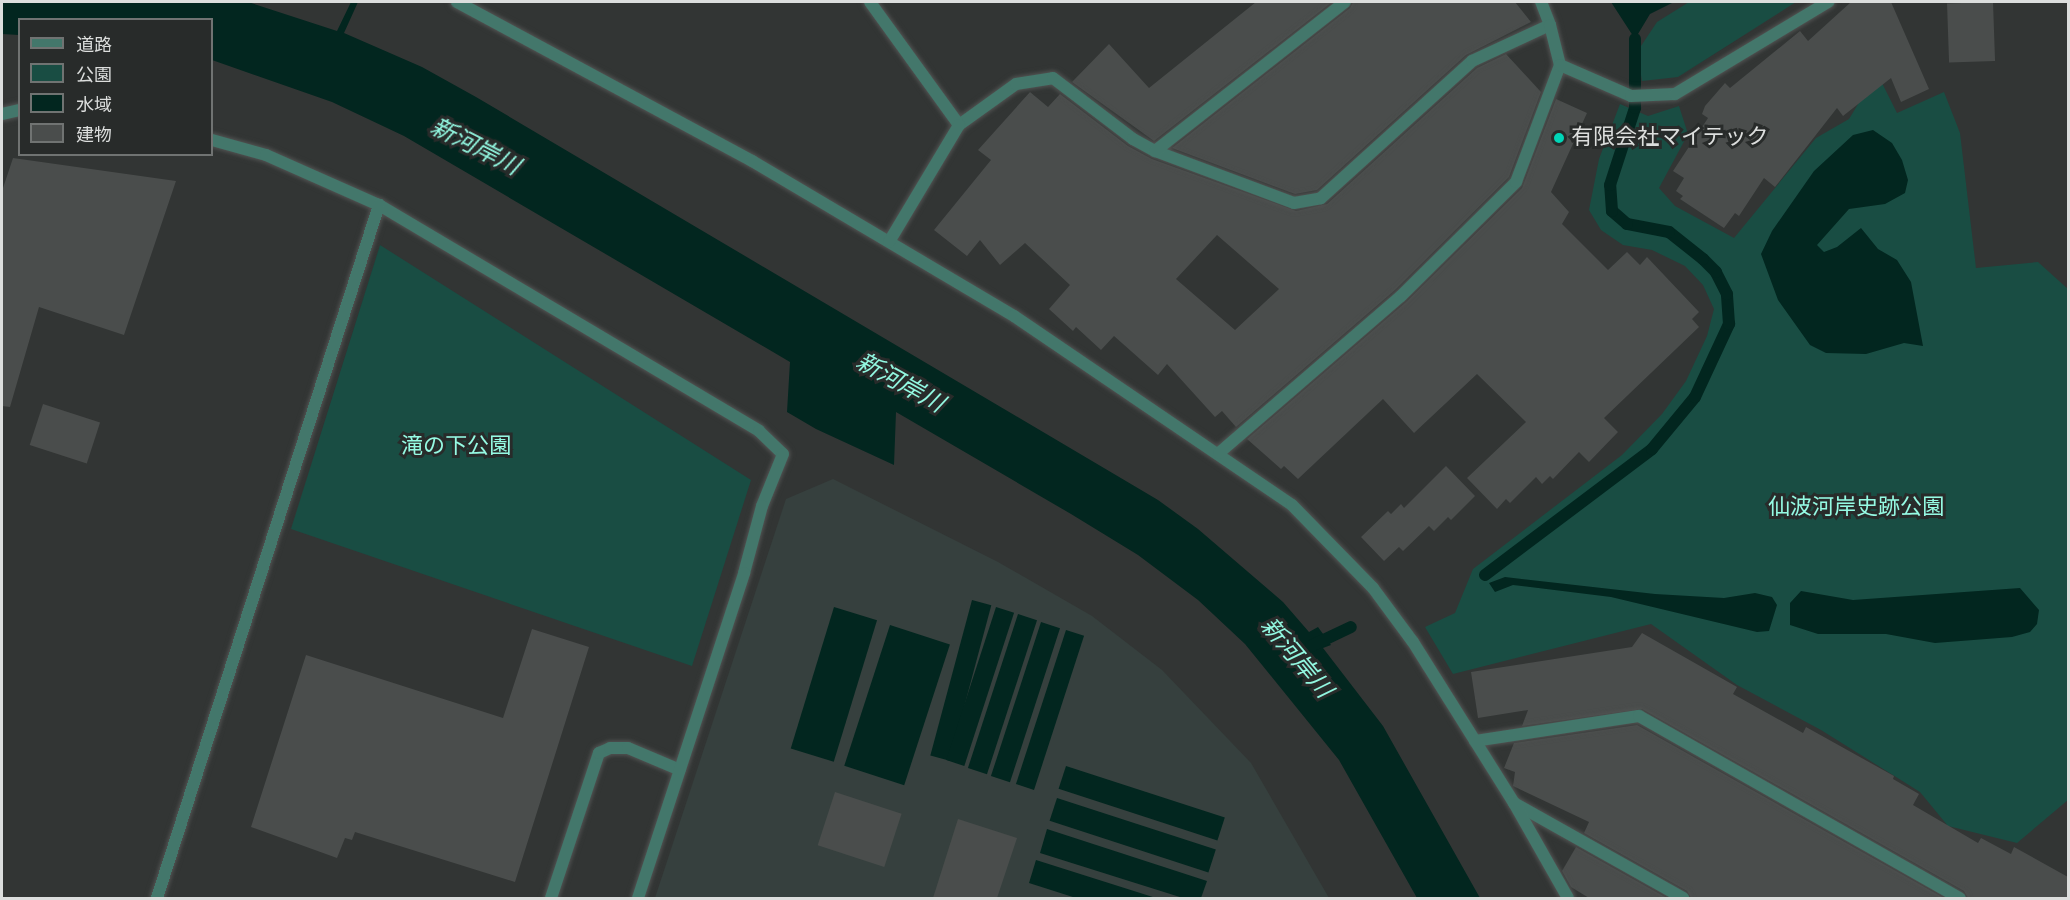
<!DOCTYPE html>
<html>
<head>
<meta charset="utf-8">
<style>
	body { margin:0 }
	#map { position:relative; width:2070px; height:900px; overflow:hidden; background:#323534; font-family:"Sofia Sans Condensed","Noto Sans JP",sans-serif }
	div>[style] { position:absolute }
	.built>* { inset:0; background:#36403e }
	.green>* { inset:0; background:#194d43 }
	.water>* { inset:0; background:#02261f; transform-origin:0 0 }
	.stream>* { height:12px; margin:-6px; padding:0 6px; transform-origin:6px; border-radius:6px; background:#02261f }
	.building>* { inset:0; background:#4a4d4c; transform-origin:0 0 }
	.roads { filter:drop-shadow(0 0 2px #515352) drop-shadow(0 0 2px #515352) }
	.lane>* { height:12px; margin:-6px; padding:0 6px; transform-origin:6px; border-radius:6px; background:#43776b }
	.street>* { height:12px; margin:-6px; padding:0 6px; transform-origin:6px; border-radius:6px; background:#43776b }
	.dots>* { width:16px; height:16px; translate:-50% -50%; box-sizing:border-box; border:3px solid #282b2a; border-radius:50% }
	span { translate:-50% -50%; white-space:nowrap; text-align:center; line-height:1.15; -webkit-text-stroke:6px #282b2a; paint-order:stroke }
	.poi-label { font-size:22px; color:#dcdedd }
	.left { translate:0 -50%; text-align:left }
	.park-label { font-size:22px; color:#95fae3 }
	.water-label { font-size:24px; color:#92f7e0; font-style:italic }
	.frame { position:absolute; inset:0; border:3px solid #dcdedd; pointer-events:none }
	.legend { position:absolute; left:18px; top:18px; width:195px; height:138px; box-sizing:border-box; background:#282b2a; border:2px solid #707372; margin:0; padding:8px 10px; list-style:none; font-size:18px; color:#dcdedd }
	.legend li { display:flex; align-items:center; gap:12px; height:30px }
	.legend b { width:30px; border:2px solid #707372 }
</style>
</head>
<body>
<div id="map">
	<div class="built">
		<div style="clip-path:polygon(833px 479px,998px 562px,1092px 616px,1162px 670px,1251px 763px,1329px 898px,655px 898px,786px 499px)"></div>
	</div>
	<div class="green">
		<div style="clip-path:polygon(1689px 2px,1796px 2px,1678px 77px,1642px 81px,1637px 52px,1657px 22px)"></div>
		<div style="clip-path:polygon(1877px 73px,1897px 113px,1944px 92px,1960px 133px,1976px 268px,2038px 262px,2068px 289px,2068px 800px,2017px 843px,1948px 826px,1920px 792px,1821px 730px,1737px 685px,1651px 624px,1453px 674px,1425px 627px,1455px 613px,1473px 569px,1622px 455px,1662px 414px,1686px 381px,1707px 336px,1714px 309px,1703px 285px,1685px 266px,1652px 250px,1623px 245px,1601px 230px,1589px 210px,1599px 159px,1620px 104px,1648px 116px,1679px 106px,1688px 134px,1659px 188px,1675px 206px,1734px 238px,1816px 138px,1849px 119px)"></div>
		<div style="clip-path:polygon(380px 245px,751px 480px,692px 666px,291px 529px)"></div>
	</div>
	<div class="water">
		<div style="clip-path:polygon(2px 2px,248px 2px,337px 31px,351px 2px,358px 2px,344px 33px,422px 67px,476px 97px,1158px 500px,1198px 529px,1283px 602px,1309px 632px,1318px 627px,1331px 645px,1323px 648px,1383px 726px,1480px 898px,1417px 898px,1339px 760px,1245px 644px,1198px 600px,1138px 555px,1071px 514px,896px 412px,894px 465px,816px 429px,787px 412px,790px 362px,404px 136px,332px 102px,212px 60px,212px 20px,20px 20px,19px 35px,2px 34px)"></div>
		<div style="clip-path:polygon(1611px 2px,1674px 2px,1650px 14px,1635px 39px)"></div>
		<div style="clip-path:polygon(1873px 130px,1892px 143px,1902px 160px,1908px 180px,1905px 193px,1885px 204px,1849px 209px,1817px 245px,1824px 252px,1837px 247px,1861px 228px,1878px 249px,1897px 260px,1911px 282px,1923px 346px,1904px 343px,1866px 354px,1826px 353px,1810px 345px,1778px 300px,1761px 254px,1772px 231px,1814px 171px,1853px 135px)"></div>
		<div style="clip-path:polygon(1505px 577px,1655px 594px,1724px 598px,1755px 593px,1772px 597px,1777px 605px,1769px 631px,1757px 632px,1611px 597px,1513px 585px,1495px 592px,1489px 583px)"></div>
		<div style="clip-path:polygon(2020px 588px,2039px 610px,2037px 624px,2030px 632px,2012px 637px,1935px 643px,1886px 634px,1818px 634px,1790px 625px,1790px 603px,1801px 591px,1853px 600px)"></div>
		<div style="left:972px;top:600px;width:20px;height:161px;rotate:15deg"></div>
		<div style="left:834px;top:607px;width:45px;height:148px;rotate:17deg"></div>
		<div style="left:996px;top:607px;width:19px;height:161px;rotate:18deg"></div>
		<div style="left:1018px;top:614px;width:20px;height:162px;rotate:18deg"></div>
		<div style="left:1041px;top:622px;width:20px;height:162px;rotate:18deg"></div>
		<div style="left:890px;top:625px;width:63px;height:148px;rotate:18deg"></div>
		<div style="left:1066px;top:630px;width:19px;height:162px;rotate:18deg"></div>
		<div style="left:1066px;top:766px;width:167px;height:24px;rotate:18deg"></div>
		<div style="left:1057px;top:798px;width:167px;height:24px;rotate:18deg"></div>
		<div style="clip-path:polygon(1047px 829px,1207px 881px,1201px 898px,1183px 898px,1040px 853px)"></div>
		<div style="clip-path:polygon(1036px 860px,1156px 898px,1076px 898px,1029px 883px)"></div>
	</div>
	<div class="stream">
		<div style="left:1485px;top:575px;width:209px;rotate:-37deg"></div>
		<div style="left:1652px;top:449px;width:67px;rotate:-50.4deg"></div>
		<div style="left:1695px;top:397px;width:81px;rotate:-65deg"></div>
		<div style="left:1729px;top:324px;width:30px;rotate:-94deg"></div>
		<div style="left:1727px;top:294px;width:25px;rotate:-117deg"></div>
		<div style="left:1716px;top:272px;width:18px;rotate:-135deg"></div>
		<div style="left:1703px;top:259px;width:43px;rotate:-141.5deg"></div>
		<div style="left:1669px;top:232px;width:43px;rotate:-169.2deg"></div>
		<div style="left:1627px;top:224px;width:20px;rotate:-139deg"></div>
		<div style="left:1612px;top:211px;width:26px;rotate:-94deg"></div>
		<div style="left:1610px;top:185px;width:81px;rotate:-72deg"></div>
		<div style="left:1635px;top:108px;width:69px;rotate:-90deg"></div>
		<div style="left:1311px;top:646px;width:44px;rotate:-25.4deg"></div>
	</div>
	<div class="building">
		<div style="clip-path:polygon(1256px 2px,1332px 2px,1154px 141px,1072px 82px,1109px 44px,1149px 88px)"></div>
		<div style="clip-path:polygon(1353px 2px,1515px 2px,1531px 22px,1466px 55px,1317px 190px,1295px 194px,1172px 148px,1350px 8px)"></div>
		<div style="clip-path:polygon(1851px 2px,1891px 2px,1929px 89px,1901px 102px,1891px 78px,1843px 116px,1837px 108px,1775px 187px,1764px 178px,1739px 216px,1735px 213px,1724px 228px,1680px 199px,1683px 196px,1676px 191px,1684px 178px,1673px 171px,1708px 118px,1702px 114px,1705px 106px,1725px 83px,1730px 88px,1800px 31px,1808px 41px)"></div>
		<div style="left:1993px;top:2px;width:59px;height:46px;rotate:88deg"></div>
		<div style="clip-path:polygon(evenodd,1506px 54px,1541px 92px,1509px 177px,1395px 290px,1236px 427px,1222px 411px,1215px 417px,1167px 364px,1158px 375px,1114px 336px,1101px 350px,1076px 327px,1073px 331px,1049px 309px,1070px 285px,1025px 243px,1000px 265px,980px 240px,967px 256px,934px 230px,991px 160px,978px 150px,1030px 92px,1048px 107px,1060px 94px,1128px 146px,1152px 159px,1296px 211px,1327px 204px,1477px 68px,1506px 54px,1217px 235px,1279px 289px,1235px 330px,1176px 279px,1217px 235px)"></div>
		<div style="clip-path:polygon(1556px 99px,1587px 113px,1551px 192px,1569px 212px,1562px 224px,1608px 270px,1627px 252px,1640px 265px,1647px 257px,1699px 312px,1692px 319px,1699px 327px,1604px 418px,1618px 432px,1589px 462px,1579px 452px,1553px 479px,1550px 476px,1542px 484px,1536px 477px,1510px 503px,1506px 499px,1497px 509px,1467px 478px,1526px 422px,1477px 374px,1414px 433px,1383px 399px,1298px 479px,1284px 466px,1281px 469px,1247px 439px,1406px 302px,1522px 188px)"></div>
		<div style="clip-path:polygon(13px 158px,176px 181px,124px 335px,39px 307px,10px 407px,2px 406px,2px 191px)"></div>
		<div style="left:43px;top:404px;width:60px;height:43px;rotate:18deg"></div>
		<div style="clip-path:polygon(1446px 466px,1475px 496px,1451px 520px,1448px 517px,1434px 531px,1429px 526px,1403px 551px,1399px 547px,1384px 561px,1361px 537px,1388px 511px,1391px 514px,1401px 504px,1404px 508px)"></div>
		<div style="clip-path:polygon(532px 629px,589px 647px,515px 882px,355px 832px,352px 840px,345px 838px,337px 858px,251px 827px,306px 655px,503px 718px)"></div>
		<div style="clip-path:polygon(1642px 633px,1737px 687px,1733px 694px,1803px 733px,1806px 727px,1894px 776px,1893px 779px,1919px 794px,1913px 805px,1978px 843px,1981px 838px,2011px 854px,2014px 847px,2068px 877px,2068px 898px,1968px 898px,1964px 891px,1642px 709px,1522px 726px,1528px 710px,1478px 718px,1471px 672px,1632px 647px)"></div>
		<div style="clip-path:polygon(1637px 725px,1944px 898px,1691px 898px,1687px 891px,1584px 833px,1589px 822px,1513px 786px,1515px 772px,1504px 768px,1514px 743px)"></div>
		<div style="left:835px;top:792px;width:70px;height:56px;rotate:18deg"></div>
		<div style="clip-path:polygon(958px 819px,1017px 838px,997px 898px,933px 898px)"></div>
		<div style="clip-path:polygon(1576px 847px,1667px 898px,1589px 898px,1571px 887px,1562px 871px)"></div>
	</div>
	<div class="roads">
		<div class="lane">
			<div style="left:2px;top:114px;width:18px;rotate:-13deg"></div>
			<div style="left:959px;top:125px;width:70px;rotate:-35.7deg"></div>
			<div style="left:1016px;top:84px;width:37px;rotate:-9deg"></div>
			<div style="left:1053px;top:78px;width:101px;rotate:37.3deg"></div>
			<div style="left:1133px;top:139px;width:25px;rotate:29deg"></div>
			<div style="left:1155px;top:151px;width:148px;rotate:20.5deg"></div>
			<div style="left:1294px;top:203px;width:27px;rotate:-10deg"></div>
			<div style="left:1321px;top:198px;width:204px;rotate:-42.2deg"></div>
			<div style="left:1472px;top:61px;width:86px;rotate:-24.8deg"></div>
			<div style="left:1550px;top:25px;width:25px;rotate:-111deg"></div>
			<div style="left:212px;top:140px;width:56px;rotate:15.5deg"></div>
			<div style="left:266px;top:155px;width:124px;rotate:23.9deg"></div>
			<div style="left:379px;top:205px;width:442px;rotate:30.7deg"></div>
			<div style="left:759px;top:431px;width:33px;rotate:44deg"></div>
			<div style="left:783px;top:454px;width:56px;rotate:112deg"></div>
			<div style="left:762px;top:506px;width:69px;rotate:105deg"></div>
			<div style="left:1155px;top:151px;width:241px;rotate:-38.1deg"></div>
			<div style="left:1475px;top:741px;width:166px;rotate:-8.7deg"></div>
			<div style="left:1639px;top:716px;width:369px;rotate:29.6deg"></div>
			<div style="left:1514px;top:803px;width:194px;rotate:29.3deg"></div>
			<div style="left:157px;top:898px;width:728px;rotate:-72.24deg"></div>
			<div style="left:551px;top:898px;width:153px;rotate:-71.7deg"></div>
			<div style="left:599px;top:753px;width:12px;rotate:-24deg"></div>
			<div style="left:610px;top:748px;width:18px"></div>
			<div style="left:628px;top:748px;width:56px;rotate:22.9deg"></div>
		</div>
		<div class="street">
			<div style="left:457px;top:2px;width:335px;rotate:28.3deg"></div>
			<div style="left:752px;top:161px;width:304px;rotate:30.6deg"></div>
			<div style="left:1014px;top:316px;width:336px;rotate:34.2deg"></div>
			<div style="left:1292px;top:505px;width:116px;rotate:45.7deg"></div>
			<div style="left:1373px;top:588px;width:67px;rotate:53.5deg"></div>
			<div style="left:1413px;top:642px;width:190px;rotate:57.9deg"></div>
			<div style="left:1514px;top:803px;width:109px;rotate:60.4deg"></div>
			<div style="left:870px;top:2px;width:152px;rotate:54.1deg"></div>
			<div style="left:959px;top:125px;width:136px;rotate:120.9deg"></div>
			<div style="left:1550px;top:25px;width:41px;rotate:76deg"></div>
			<div style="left:1219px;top:453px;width:240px;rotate:-40.8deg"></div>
			<div style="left:1401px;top:296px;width:162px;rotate:-44.7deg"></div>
			<div style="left:1516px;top:182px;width:125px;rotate:-69.4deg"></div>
			<div style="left:1560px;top:65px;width:77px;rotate:23.6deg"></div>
			<div style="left:1631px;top:96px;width:44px;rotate:-2.6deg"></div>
			<div style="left:1675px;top:94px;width:179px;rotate:-31deg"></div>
			<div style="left:638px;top:898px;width:342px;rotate:-71.9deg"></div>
		</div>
	</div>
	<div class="dots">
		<div style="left:1559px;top:138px;background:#00d5b7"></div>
	</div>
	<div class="poi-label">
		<span class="left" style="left:1571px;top:138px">有限会社マイテック</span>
	</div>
	<div class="park-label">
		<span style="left:456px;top:447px">滝の下公園</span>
		<span style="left:1856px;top:508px">仙波河岸史跡公園</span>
	</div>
	<div class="water-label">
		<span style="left:475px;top:147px;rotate:27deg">新河岸川</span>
		<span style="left:900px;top:383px;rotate:29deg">新河岸川</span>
		<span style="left:1296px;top:658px;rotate:50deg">新河岸川</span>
	</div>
	<div class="frame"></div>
	<ul class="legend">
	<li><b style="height:8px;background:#43776b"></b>道路</li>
	<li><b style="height:16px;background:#194d43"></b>公園</li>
	<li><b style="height:16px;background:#02261f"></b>水域</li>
	<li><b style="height:16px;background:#4a4d4c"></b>建物</li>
	</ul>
</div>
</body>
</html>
